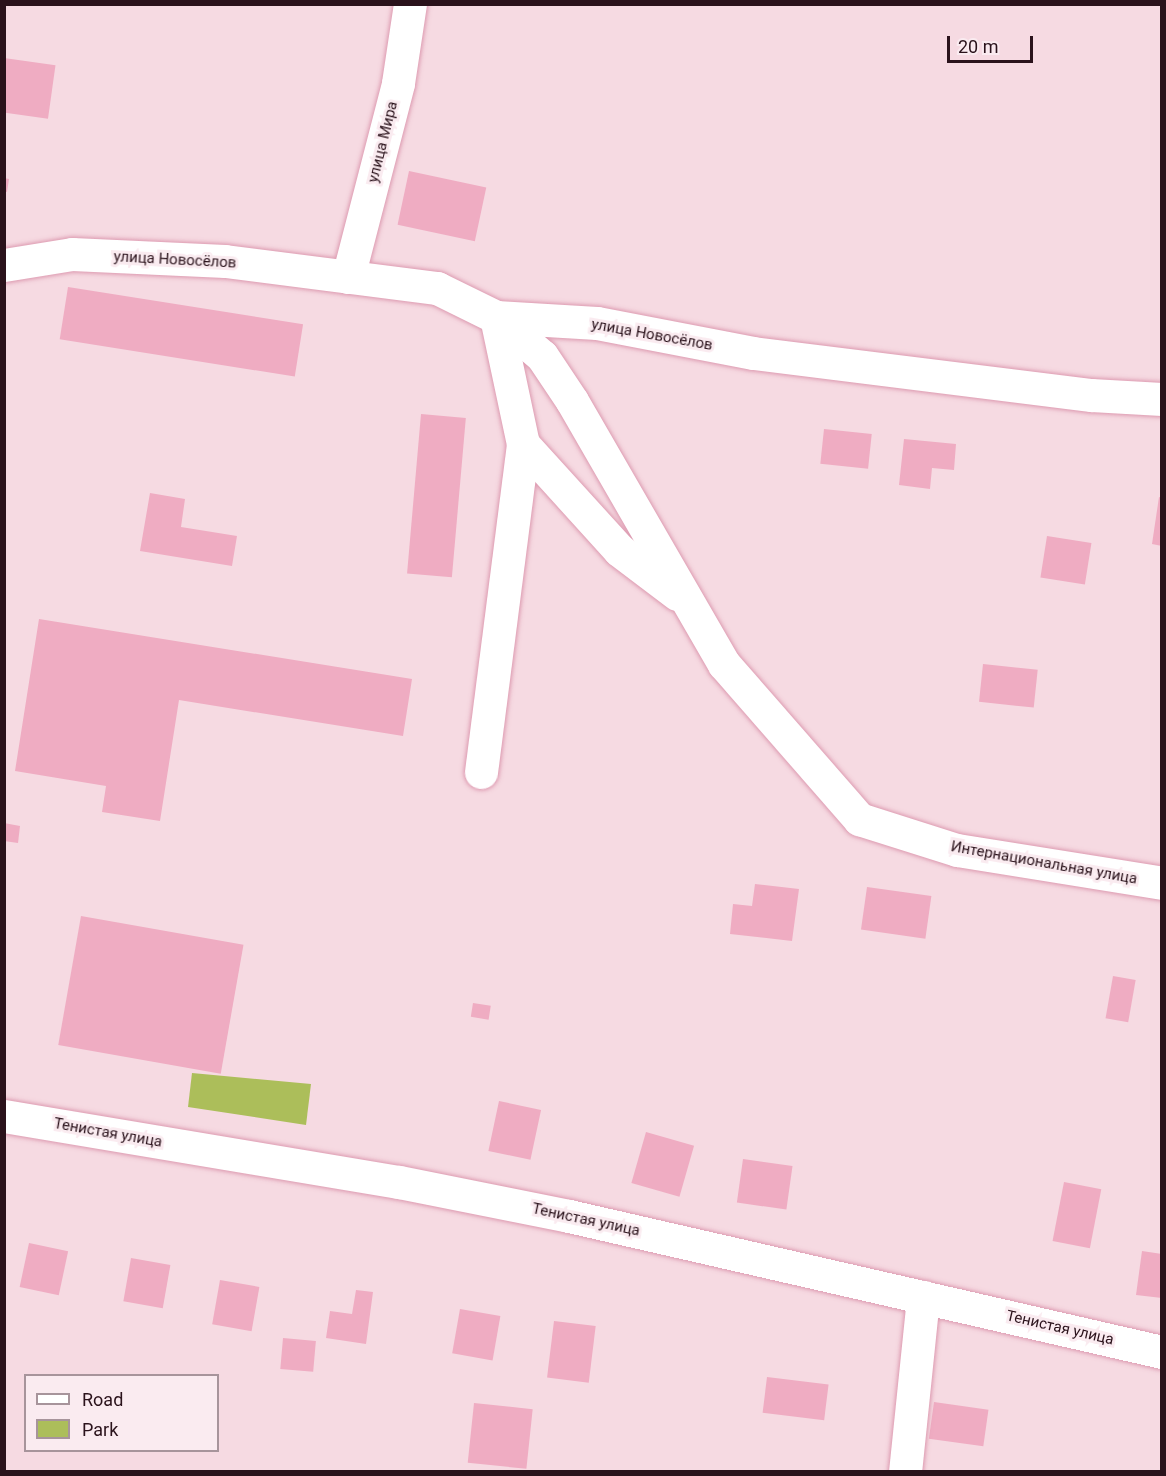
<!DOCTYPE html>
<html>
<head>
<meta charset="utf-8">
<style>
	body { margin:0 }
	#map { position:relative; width:1166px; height:1476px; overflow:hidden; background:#f6dae2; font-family:Roboto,sans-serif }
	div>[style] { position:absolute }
	.green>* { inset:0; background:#acbe5a }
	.building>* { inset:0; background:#efacc2; transform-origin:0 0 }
	.roads { filter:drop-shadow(0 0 2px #dd9bb1) drop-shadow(0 0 2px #dd9bb1) }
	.minor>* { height:33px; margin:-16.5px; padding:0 16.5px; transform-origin:16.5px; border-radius:16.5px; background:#fff }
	span { translate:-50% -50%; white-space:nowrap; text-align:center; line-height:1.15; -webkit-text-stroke:6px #faebf0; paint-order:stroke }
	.street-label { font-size:15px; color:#2a121b }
	.frame { position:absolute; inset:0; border:6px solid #2a121b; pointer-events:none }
	.legend { position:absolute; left:24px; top:1374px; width:195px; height:78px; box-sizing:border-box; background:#faebf0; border:2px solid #a7949b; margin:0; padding:8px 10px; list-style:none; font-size:18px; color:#2a121b }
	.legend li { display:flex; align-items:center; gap:12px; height:30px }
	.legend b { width:30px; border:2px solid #a7949b }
	.scale { position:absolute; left:947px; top:36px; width:86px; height:27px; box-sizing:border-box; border:3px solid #2a121b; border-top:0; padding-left:8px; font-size:18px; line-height:21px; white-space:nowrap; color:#2a121b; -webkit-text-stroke:4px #faebf0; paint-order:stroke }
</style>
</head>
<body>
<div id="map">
	<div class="green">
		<div style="clip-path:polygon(192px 1073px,311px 1084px,306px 1125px,188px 1107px)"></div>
	</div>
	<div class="building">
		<div style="left:4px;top:58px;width:52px;height:54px;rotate:8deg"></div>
		<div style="left:409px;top:171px;width:79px;height:55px;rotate:12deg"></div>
		<div style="clip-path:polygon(4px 178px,9px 179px,7px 192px,4px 191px)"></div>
		<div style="left:68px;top:287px;width:238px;height:53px;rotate:9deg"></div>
		<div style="left:421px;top:414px;width:45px;height:160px;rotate:5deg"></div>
		<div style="left:824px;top:429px;width:48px;height:35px;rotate:6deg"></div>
		<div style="clip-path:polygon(904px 439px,956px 444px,954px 470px,932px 468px,930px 489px,899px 485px)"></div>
		<div style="clip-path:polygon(150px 493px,185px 499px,181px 527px,237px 536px,232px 566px,140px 551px)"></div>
		<div style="clip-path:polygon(1159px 497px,1162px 498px,1162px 546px,1152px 544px)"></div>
		<div style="left:1047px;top:536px;width:45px;height:42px;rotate:9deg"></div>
		<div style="clip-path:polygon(39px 619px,412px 679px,403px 736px,179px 700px,160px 821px,102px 812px,106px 786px,15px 771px)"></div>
		<div style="left:983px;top:664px;width:55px;height:38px;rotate:6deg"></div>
		<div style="clip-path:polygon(4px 823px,20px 826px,18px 843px,4px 841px)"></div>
		<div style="clip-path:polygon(755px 884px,799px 889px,792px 941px,730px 934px,733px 904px,752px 906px)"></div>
		<div style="left:867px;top:887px;width:65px;height:43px;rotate:8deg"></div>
		<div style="left:81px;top:916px;width:165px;height:131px;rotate:10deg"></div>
		<div style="left:1113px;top:976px;width:23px;height:43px;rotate:10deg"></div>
		<div style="left:473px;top:1003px;width:18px;height:14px;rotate:9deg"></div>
		<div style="left:499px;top:1101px;width:43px;height:51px;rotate:12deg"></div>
		<div style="left:646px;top:1132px;width:50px;height:53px;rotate:16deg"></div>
		<div style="left:743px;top:1159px;width:50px;height:44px;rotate:8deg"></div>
		<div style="left:1064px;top:1182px;width:38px;height:60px;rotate:11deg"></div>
		<div style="left:29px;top:1243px;width:40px;height:45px;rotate:12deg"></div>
		<div style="clip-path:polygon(1142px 1251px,1162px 1254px,1162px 1298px,1136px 1295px)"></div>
		<div style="left:131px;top:1258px;width:40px;height:44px;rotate:10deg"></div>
		<div style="left:220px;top:1280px;width:40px;height:45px;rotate:10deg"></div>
		<div style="clip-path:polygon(356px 1290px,373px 1292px,366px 1344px,326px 1338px,330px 1311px,352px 1314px)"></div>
		<div style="left:460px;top:1309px;width:41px;height:45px;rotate:10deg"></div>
		<div style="left:554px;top:1321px;width:42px;height:57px;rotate:7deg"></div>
		<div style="left:283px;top:1338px;width:33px;height:31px;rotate:5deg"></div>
		<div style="left:767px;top:1377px;width:62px;height:36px;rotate:7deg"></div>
		<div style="left:934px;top:1402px;width:55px;height:37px;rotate:8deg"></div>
		<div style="left:474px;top:1403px;width:59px;height:60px;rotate:6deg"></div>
	</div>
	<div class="roads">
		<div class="minor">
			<div style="left:4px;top:265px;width:69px;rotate:-9.2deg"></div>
			<div style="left:72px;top:254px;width:153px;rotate:2.6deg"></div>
			<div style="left:225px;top:261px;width:214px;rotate:7.3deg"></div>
			<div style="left:437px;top:288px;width:66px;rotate:26.2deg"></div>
			<div style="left:496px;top:317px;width:101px;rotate:3.4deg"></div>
			<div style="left:597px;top:323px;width:159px;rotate:10.9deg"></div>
			<div style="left:753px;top:353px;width:341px;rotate:7.1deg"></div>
			<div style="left:1091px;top:395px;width:71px;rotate:3.2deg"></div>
			<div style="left:348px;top:277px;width:200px;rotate:-75.5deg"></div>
			<div style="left:398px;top:83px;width:80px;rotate:-81.4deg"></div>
			<div style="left:496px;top:317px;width:60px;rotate:40.3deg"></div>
			<div style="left:542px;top:356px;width:54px;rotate:56.3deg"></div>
			<div style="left:572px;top:401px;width:304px;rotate:60deg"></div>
			<div style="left:724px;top:664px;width:206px;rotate:48.9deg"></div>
			<div style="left:859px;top:819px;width:103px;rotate:17.6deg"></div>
			<div style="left:957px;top:850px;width:208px;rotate:9.1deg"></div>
			<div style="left:496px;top:317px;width:130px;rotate:78deg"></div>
			<div style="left:523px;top:444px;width:143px;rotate:47.8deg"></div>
			<div style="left:619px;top:550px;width:73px;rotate:37.2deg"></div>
			<div style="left:481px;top:772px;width:331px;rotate:-82.7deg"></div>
			<div style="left:4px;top:1116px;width:400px;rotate:9.5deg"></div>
			<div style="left:399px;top:1182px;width:173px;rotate:11.3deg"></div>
			<div style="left:569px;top:1216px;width:608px;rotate:12.92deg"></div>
			<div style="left:905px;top:1472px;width:176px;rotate:-84.1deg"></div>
		</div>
	</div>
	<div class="street-label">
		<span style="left:383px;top:142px;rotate:-76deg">улица Мира</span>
		<span style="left:175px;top:260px;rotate:3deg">улица Новосёлов</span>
		<span style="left:652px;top:335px;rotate:10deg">улица Новосёлов</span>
		<span style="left:1044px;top:863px;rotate:10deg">Интернациональная улица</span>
		<span style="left:108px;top:1133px;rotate:10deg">Тенистая улица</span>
		<span style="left:586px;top:1220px;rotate:12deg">Тенистая улица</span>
		<span style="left:1060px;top:1328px;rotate:13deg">Тенистая улица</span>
	</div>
	<div class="frame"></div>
	<ul class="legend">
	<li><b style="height:8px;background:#fff"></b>Road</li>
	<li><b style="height:16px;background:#acbe5a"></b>Park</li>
	</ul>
	<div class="scale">20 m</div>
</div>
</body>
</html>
